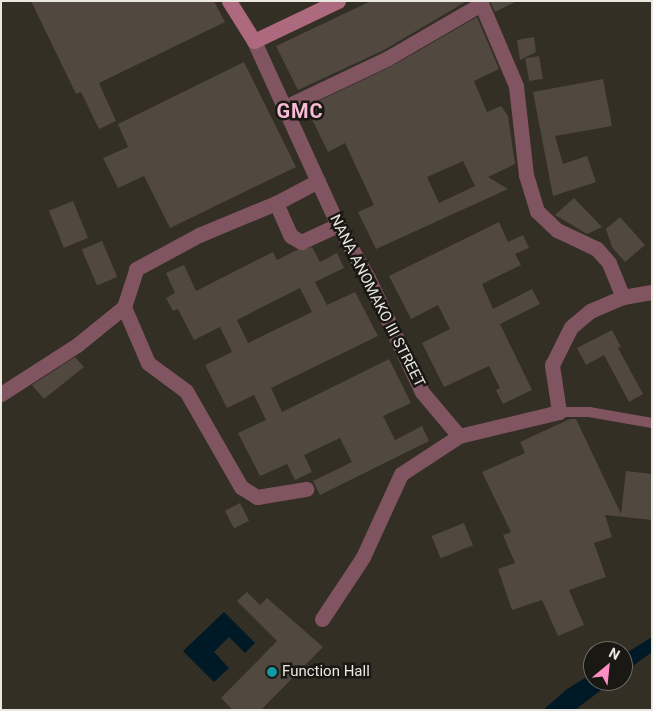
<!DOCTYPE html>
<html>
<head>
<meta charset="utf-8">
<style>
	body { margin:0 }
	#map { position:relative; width:653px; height:711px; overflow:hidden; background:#332f25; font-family:Roboto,sans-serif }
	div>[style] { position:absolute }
	.water>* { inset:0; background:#001927 }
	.building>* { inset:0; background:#514840; transform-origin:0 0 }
	.lane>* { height:10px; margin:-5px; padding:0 5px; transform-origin:5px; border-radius:5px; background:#805561 }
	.street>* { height:15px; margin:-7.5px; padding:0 7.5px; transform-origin:7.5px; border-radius:7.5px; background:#805561 }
	.secondary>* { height:15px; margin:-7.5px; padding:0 7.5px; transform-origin:7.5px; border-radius:7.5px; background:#ad697d }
	.dots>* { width:14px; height:14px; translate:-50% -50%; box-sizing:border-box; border:2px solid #191813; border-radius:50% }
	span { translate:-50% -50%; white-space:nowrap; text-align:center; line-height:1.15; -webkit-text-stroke:5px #191813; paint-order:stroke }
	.street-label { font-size:15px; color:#e9e7e0 }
	.poi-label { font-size:15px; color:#e9e7e0 }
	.left { translate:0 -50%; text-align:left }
	.district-label { font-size:20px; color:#f7b9d5; font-weight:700; letter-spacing:1px }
	.frame { position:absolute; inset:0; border:2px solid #e9e7e0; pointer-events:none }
	.north { position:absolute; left:583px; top:641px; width:50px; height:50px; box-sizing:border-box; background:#191813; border:1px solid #6c6b65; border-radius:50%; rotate:28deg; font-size:14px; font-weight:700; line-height:20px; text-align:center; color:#e9e7e0 }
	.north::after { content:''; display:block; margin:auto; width:18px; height:22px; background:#fb8fc4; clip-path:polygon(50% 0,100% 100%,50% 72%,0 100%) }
</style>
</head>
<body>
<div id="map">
	<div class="water">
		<div style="clip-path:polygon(224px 612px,255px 643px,245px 653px,229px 637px,214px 652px,229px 668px,214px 682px,183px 651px)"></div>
		<div style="clip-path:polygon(652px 637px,652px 652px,623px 673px,623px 655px)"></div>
		<div style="clip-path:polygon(593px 673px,593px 681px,613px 681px,575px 710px,543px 710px,567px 689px)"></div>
	</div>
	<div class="building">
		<div style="clip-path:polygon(31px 1px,214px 1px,225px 22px,99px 83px,116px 121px,99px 129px,81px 92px,76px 94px)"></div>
		<div style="clip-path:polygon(371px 1px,467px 1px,384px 50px,298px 90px,276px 46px)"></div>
		<div style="clip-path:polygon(490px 1px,517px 1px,495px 12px)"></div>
		<div style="clip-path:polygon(evenodd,477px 17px,499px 69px,474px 81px,487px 112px,501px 106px,508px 116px,515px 164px,488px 177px,508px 189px,376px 249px,358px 212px,374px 205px,345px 143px,328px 152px,306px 107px,392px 66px,477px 17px,463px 161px,475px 186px,439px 203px,427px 177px,463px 161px)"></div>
		<div style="clip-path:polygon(534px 37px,536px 52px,520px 60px,517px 40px)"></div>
		<div style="left:539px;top:56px;width:23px;height:14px;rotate:80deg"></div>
		<div style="clip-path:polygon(244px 62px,296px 167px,170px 228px,144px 176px,118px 188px,103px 158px,128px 147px,118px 124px)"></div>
		<div style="clip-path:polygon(603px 79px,612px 126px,555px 136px,563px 164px,587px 156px,596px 182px,553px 196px,533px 92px)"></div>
		<div style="clip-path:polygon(574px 198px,602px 227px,587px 234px,555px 215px)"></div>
		<div style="left:73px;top:201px;width:40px;height:26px;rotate:68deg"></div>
		<div style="clip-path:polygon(620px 217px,645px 245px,625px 262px,612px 247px,606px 229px)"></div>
		<div style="clip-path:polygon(499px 222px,508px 242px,523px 235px,529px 248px,515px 254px,521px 265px,482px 284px,493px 309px,532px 289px,540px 304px,500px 324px,532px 390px,503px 404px,496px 390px,500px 388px,489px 366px,444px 387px,422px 343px,450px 329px,438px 305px,411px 319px,389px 276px)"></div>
		<div style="left:102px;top:241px;width:39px;height:22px;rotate:67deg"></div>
		<div style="clip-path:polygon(evenodd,312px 247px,320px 262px,337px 253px,344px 268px,315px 282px,327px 305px,355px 292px,378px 336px,271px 388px,282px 412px,389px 359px,411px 403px,383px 416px,395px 440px,422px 426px,429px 441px,320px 495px,313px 481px,352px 462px,340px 438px,304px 455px,312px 472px,295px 480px,287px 464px,260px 476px,238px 433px,266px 420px,254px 395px,227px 408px,205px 365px,232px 352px,220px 327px,194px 340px,178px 309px,173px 311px,166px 298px,175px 293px,166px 273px,184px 265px,196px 291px,273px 252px,277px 260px,297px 250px,312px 247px,300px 288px,312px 312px,248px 343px,237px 320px,300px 288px)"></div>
		<div style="clip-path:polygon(612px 330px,621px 347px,618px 348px,643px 394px,629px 402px,604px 355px,586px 365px,577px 348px)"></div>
		<div style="clip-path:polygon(75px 357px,84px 367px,44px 399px,32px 385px)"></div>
		<div style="clip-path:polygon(570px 419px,576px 419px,621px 514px,626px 471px,652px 474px,652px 520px,605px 515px,612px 537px,594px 543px,606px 577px,569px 590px,584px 625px,558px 636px,542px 600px,512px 610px,498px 569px,515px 563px,503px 535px,511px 532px,482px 472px,525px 453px,520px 442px)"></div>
		<div style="left:240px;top:503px;width:20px;height:17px;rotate:63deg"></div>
		<div style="left:464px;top:523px;width:24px;height:35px;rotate:68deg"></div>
		<div style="clip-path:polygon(247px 592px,260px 605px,267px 598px,323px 647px,261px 710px,233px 710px,221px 698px,277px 641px,237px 601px)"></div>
	</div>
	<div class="lane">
		<div style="left:559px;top:412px;width:30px"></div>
		<div style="left:589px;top:412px;width:64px;rotate:9.9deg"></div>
	</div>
	<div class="street">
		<div style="left:480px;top:1px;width:92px;rotate:67deg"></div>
		<div style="left:516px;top:86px;width:90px;rotate:83.6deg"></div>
		<div style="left:526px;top:175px;width:38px;rotate:73deg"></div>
		<div style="left:537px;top:211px;width:28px;rotate:44deg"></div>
		<div style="left:557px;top:230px;width:44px;rotate:25.4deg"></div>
		<div style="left:597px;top:249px;width:18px;rotate:49deg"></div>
		<div style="left:609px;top:263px;width:37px;rotate:68deg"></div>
		<div style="left:254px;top:41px;width:202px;rotate:65.5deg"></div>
		<div style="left:338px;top:225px;width:61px;rotate:60.5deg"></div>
		<div style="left:368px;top:278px;width:126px;rotate:64.7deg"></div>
		<div style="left:422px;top:392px;width:57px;rotate:49.9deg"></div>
		<div style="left:285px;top:107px;width:114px;rotate:-25.4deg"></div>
		<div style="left:388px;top:58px;width:108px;rotate:-30.1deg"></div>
		<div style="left:318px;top:181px;width:47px;rotate:152.4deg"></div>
		<div style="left:276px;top:203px;width:36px;rotate:66deg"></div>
		<div style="left:291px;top:236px;width:12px;rotate:31deg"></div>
		<div style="left:301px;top:242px;width:41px;rotate:-24.7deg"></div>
		<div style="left:124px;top:307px;width:61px;rotate:66.8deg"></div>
		<div style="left:148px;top:363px;width:47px;rotate:36.4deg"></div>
		<div style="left:186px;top:391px;width:111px;rotate:60.2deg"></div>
		<div style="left:241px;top:487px;width:19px;rotate:32deg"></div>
		<div style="left:257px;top:497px;width:50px;rotate:-9.3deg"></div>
		<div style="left:1px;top:394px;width:90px;rotate:-32.8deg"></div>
		<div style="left:77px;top:345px;width:60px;rotate:-39deg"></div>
		<div style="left:124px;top:307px;width:40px;rotate:-72deg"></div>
		<div style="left:136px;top:269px;width:72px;rotate:-28.4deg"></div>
		<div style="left:199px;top:235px;width:83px;rotate:-22.6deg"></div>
		<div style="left:322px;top:619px;width:74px;rotate:-56.5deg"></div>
		<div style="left:363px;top:557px;width:91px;rotate:-65.4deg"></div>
		<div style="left:401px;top:474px;width:69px;rotate:-33.2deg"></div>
		<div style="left:459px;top:436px;width:103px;rotate:-13.5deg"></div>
		<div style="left:559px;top:412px;width:48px;rotate:-98.5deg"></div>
		<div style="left:552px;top:365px;width:42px;rotate:-63.4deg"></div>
		<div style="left:571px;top:327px;width:25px;rotate:-40deg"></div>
		<div style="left:590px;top:311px;width:36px;rotate:-23deg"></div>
		<div style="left:623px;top:297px;width:29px;rotate:-10deg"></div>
	</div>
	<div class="secondary">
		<div style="left:229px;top:1px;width:47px;rotate:58deg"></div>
		<div style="left:254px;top:41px;width:93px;rotate:-25.5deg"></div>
	</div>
	<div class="dots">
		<div style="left:272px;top:672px;background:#0f9aa8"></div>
	</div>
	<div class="street-label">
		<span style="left:377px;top:301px;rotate:63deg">NANA ANOMAKO III STREET</span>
	</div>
	<div class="poi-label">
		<span class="left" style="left:282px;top:672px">Function Hall</span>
	</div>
	<div class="district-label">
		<span style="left:300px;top:111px">GMC</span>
	</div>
	<div class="frame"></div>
	<div class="north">N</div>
</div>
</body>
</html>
